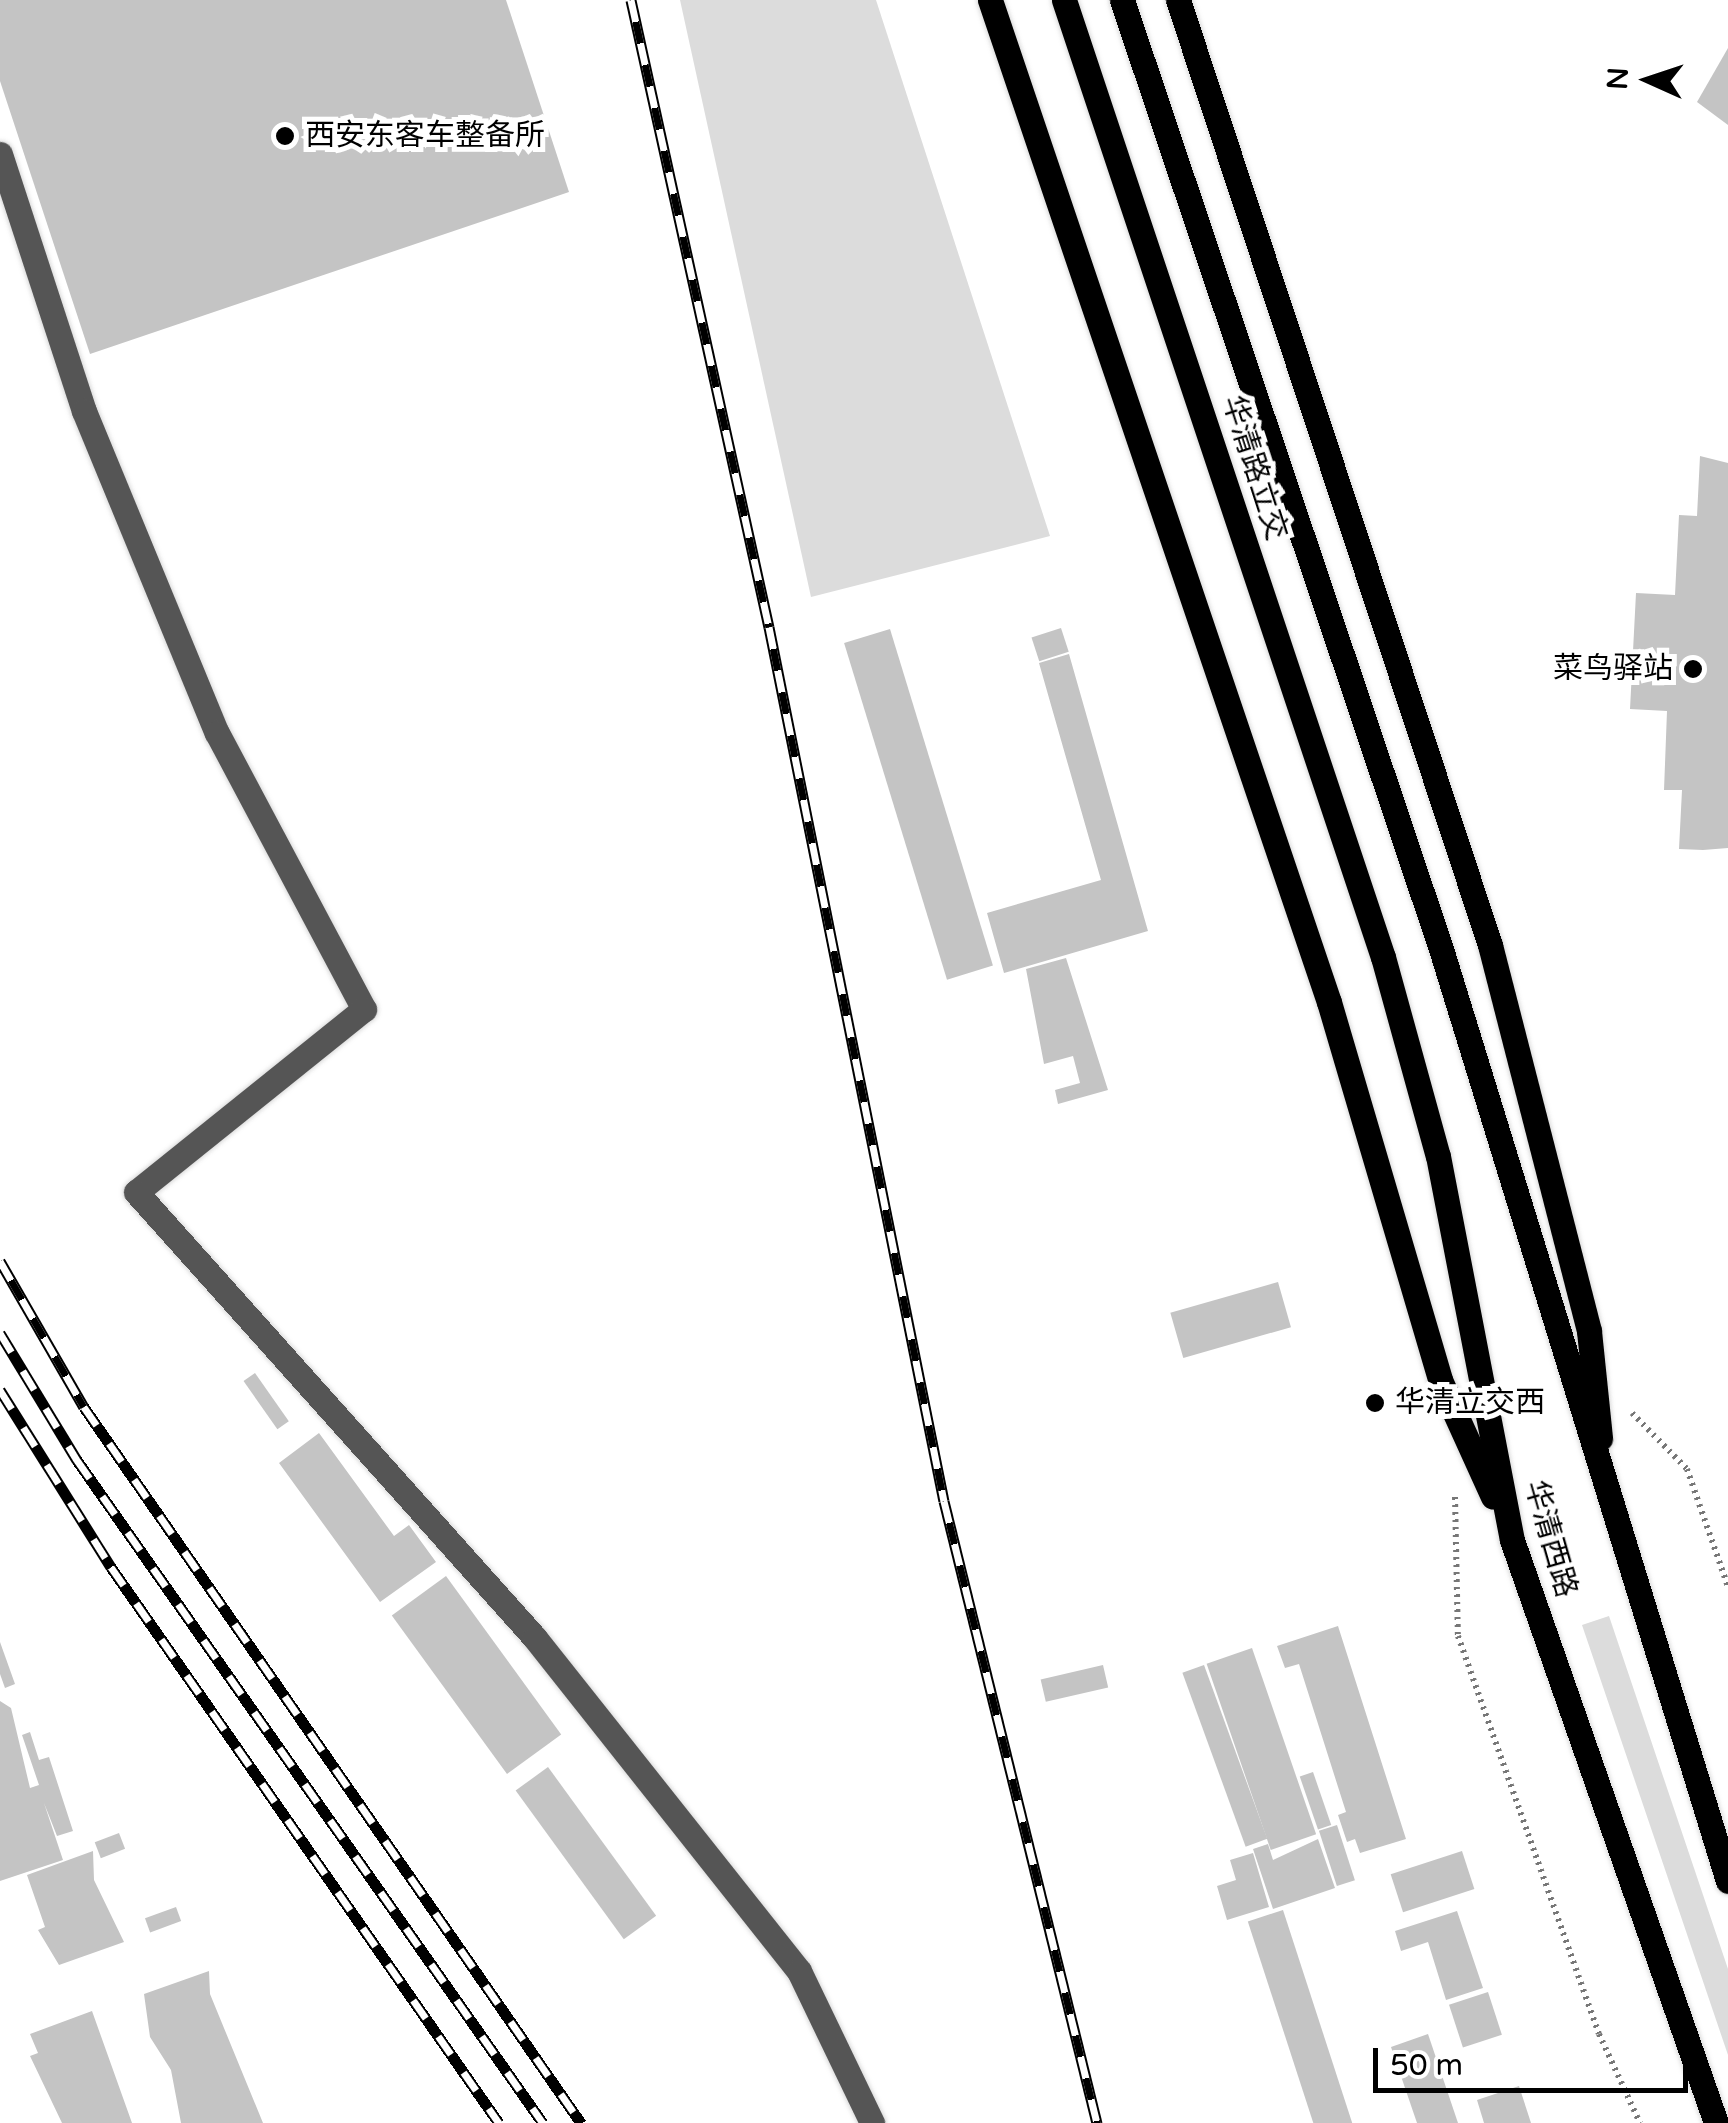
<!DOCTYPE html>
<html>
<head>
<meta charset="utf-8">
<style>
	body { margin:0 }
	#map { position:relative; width:1728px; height:2123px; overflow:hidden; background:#fff; font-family:"Varela Round","Noto Sans SC",sans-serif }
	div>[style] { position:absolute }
	.green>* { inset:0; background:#dcdcdc }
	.building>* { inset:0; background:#c4c4c4; transform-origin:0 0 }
	.path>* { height:6px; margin-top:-3px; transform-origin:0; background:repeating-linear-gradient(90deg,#777 0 2.5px,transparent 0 7.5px) }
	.roads { filter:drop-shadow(0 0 2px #dbdbdb) drop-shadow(0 0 2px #dbdbdb) }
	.minor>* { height:25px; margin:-12.5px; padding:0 12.5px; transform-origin:12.5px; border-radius:12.5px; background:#555 }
	.major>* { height:25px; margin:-12.5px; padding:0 12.5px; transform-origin:12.5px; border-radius:12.5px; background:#000 }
	.rail>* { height:11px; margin-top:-5.5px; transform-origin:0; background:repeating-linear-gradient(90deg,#fff 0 22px,#000 0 44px); box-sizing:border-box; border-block:2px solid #000 }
	.dots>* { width:28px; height:28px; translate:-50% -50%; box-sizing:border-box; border:5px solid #fff; border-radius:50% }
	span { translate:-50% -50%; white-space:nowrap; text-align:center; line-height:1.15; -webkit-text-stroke:10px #fff; paint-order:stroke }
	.poi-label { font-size:30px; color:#000 }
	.left { translate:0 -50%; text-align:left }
	.right { translate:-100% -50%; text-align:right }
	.street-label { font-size:30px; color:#000 }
	.north { position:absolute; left:1598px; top:30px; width:100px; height:100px; -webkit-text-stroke:8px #fff; paint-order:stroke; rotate:273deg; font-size:28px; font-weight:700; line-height:40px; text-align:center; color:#000 }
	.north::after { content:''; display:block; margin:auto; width:35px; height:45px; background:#000; clip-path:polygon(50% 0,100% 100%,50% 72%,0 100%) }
	.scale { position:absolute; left:1373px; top:2048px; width:315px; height:45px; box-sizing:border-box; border:5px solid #000; border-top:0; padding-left:12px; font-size:30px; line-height:35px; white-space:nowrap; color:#000; -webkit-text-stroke:8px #fff; paint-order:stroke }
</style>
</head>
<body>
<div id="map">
	<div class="green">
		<div style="clip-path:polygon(680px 0,876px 0,1050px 536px,811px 597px)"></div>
		<div style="clip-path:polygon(1609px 1616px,1728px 1969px,1728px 2055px,1582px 1625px)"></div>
	</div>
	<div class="building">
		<div style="clip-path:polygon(0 0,506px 0,569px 192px,90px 354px,0 81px)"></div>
		<div style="clip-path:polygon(1728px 48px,1728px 125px,1697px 102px)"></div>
		<div style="clip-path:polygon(1700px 456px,1728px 463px,1728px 848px,1703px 850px,1679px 849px,1682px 790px,1664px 790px,1667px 711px,1630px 709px,1636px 593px,1675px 595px,1679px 515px,1697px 516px)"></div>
		<div style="left:1061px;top:628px;width:25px;height:31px;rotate:72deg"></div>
		<div style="left:890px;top:629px;width:352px;height:48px;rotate:73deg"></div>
		<div style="clip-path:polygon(1069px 654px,1148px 931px,1004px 973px,987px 913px,1101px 880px,1039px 663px)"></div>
		<div style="clip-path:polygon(1066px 958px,1108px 1090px,1058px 1104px,1055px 1090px,1080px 1083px,1073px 1056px,1044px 1064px,1026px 969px)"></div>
		<div style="left:1278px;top:1282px;width:47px;height:112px;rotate:74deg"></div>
		<div style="left:255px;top:1373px;width:59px;height:14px;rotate:55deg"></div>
		<div style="clip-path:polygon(319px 1433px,394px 1536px,409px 1525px,436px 1562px,380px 1602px,279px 1463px)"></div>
		<div style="left:446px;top:1576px;width:196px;height:67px;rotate:54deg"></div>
		<div style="clip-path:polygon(1338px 1626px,1406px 1839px,1360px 1853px,1355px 1839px,1347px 1842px,1338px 1815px,1346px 1812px,1299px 1664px,1285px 1668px,1277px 1646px)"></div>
		<div style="clip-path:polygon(0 1642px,15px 1684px,5px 1688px,0 1674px)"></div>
		<div style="left:1252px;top:1648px;width:197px;height:48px;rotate:71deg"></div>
		<div style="left:1103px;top:1665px;width:23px;height:64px;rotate:77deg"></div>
		<div style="left:1204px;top:1665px;width:185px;height:23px;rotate:70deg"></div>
		<div style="clip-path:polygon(0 1701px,11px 1708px,30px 1788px,39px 1785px,22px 1735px,30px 1732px,39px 1760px,49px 1757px,73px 1831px,57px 1836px,44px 1803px,63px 1860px,0 1881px)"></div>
		<div style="left:548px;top:1767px;width:184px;height:40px;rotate:54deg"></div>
		<div style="left:1313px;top:1772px;width:56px;height:14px;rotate:71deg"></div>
		<div style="left:1337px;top:1825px;width:58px;height:19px;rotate:72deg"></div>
		<div style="left:119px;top:1833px;width:17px;height:26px;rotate:69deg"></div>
		<div style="clip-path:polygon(1318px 1839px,1335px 1888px,1273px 1909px,1253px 1849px,1268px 1844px,1273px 1860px)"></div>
		<div style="clip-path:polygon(93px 1851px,94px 1880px,124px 1942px,59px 1965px,38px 1930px,45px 1927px,27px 1875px)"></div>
		<div style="left:1462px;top:1851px;width:40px;height:75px;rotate:72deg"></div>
		<div style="clip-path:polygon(1253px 1853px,1269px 1907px,1227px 1920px,1217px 1886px,1236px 1880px,1230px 1860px)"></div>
		<div style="left:176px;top:1907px;width:15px;height:33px;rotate:70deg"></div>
		<div style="left:1283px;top:1910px;width:225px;height:37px;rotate:72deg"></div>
		<div style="clip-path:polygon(1457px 1911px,1483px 1988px,1446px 2000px,1428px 1942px,1401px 1951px,1395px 1931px)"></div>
		<div style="clip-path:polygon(209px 1971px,210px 1994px,263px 2123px,181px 2123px,171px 2070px,150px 2037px,144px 1994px)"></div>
		<div style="left:1488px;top:1992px;width:45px;height:41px;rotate:72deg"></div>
		<div style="clip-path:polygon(92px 2011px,132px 2123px,62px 2123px,30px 2056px,38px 2053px,30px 2034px)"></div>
		<div style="clip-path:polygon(1428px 2034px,1458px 2123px,1417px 2123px,1391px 2047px)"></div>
		<div style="clip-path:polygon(1519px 2086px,1531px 2123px,1484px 2123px,1477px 2100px)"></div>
	</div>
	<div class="path">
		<div style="left:1632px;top:1413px;width:78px;rotate:45.5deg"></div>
		<div style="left:1687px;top:1469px;width:125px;rotate:70.8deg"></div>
		<div style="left:1455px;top:1497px;width:139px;rotate:88.8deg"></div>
		<div style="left:1458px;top:1636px;width:422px;rotate:70.5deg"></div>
		<div style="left:1599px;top:2034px;width:98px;rotate:65.3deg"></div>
	</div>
	<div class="roads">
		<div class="minor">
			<div style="left:0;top:154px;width:270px;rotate:71.9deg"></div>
			<div style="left:84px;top:411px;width:348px;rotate:67.6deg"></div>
			<div style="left:217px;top:733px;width:313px;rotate:62deg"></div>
			<div style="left:364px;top:1009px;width:292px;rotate:141.2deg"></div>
			<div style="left:136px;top:1192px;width:598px;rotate:48.18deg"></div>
			<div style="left:535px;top:1638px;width:425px;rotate:51.6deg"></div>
			<div style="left:799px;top:1971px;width:169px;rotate:64.3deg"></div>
		</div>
		<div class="major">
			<div style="left:990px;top:0;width:1058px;rotate:71.31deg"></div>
			<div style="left:1329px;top:1002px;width:394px;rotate:73.6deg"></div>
			<div style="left:1440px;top:1380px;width:128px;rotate:65.6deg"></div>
			<div style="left:1064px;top:0;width:1009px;rotate:71.57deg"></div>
			<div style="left:1383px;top:957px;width:206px;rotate:74.6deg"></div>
			<div style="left:1438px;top:1156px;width:391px;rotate:79.1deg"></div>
			<div style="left:1512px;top:1540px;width:618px;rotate:70.71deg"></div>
			<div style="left:1122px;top:0;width:1004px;rotate:71.42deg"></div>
			<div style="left:1442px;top:952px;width:972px;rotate:72.89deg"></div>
			<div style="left:1178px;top:0;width:995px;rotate:71.73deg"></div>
			<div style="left:1490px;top:945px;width:398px;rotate:75.6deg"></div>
			<div style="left:1589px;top:1331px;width:108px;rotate:84.1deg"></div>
		</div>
	</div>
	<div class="rail">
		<div style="left:631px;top:0;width:642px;rotate:77.59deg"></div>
		<div style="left:769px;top:627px;width:891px;rotate:78.68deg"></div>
		<div style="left:944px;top:1501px;width:641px;rotate:76.18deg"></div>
		<div style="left:0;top:1261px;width:168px;rotate:60.1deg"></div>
		<div style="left:84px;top:1407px;width:872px;rotate:55.23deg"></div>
		<div style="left:0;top:1333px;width:149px;rotate:58.8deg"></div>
		<div style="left:77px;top:1460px;width:810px;rotate:54.9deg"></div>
		<div style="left:0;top:1390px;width:209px;rotate:57.9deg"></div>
		<div style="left:111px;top:1567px;width:678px;rotate:55.09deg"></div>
	</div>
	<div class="dots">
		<div style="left:285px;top:136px;background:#000"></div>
		<div style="left:1693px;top:669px;background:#000"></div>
		<div style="left:1375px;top:1403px;background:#000"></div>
	</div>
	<div class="poi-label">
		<span class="left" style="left:305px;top:136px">西安东客车整备所</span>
		<span class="right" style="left:1673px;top:669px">菜鸟驿站</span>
		<span class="left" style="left:1395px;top:1403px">华清立交西</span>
	</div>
	<div class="street-label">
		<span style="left:1254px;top:468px;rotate:72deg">华清路立交</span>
		<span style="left:1550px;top:1539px;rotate:74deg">华清西路</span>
	</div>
	<div class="north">N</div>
	<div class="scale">50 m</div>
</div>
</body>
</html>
